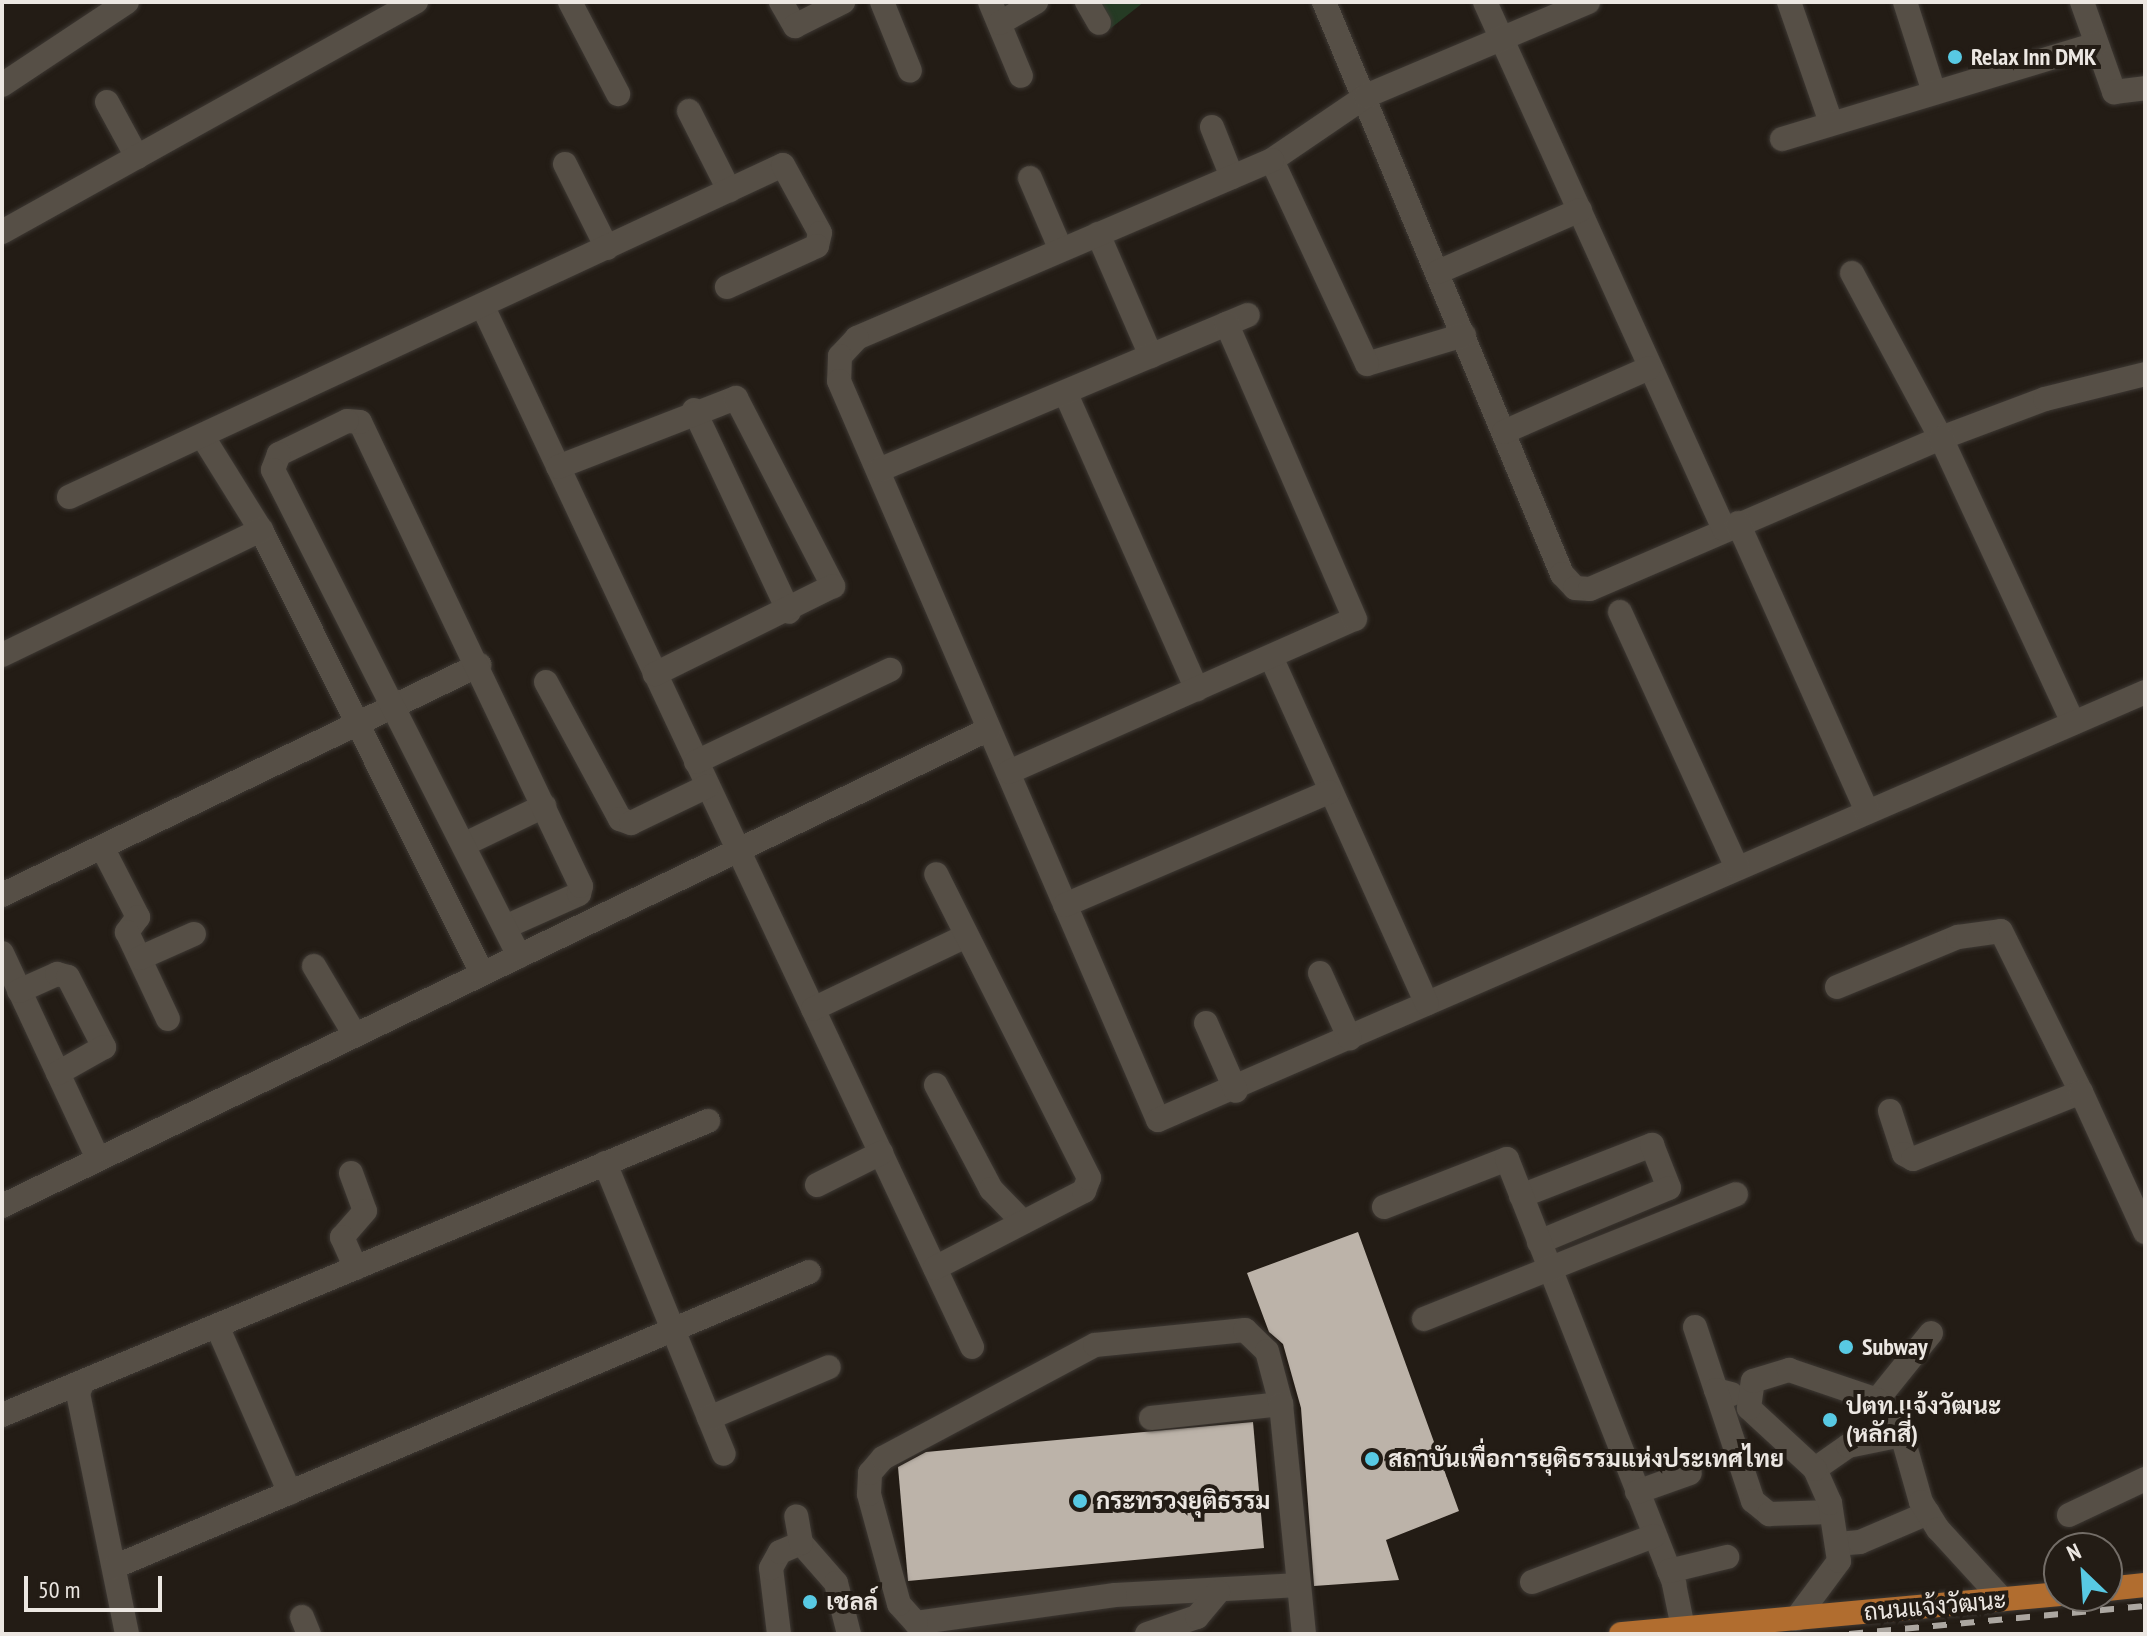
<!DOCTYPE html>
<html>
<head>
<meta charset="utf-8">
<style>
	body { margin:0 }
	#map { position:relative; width:2147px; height:1636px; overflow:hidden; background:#231c15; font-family:"PT Sans Narrow",Sarabun,sans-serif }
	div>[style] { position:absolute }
	.green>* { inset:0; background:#253b24 }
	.building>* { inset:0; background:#bcb3a9 }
	.roads { filter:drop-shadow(0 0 2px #3d3833) drop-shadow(0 0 2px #3d3833) }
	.minor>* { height:24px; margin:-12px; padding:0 12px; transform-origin:12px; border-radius:12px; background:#564f46 }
	.major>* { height:24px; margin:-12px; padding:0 12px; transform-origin:12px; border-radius:12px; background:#b16d2f }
	.rail>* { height:6px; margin-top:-3px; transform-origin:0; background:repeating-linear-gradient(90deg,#aca7a1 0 14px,transparent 0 28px) }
	.dots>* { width:22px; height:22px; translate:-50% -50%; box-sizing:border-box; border:4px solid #231c15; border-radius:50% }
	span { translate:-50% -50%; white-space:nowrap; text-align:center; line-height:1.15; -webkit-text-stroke:8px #231c15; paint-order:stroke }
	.poi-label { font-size:24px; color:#ece7e2; font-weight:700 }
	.left { translate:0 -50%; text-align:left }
	.street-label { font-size:24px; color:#ece7e2 }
	.frame { position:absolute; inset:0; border:4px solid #ece7e2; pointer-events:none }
	.north { position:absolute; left:2043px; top:1532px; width:80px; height:80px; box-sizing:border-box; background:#231c15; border:2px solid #736d67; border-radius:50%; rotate:335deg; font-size:22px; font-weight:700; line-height:32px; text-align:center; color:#ece7e2 }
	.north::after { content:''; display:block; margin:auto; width:28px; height:36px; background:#58c9e3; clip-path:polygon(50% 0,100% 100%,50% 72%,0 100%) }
	.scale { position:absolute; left:24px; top:1576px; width:138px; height:36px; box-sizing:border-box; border:4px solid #ece7e2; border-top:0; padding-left:10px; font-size:24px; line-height:28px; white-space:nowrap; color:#ece7e2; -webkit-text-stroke:6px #231c15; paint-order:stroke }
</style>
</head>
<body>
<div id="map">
	<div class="green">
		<div style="clip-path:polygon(1087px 2px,1144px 2px,1106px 32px)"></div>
	</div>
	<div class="building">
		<div style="clip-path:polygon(1358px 1232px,1459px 1511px,1386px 1540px,1399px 1580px,1314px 1586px,1301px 1408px,1283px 1344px,1269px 1332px,1247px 1273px)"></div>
		<div style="clip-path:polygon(1253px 1422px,1264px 1548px,908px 1581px,898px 1467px,926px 1452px)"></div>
	</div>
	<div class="roads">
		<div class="minor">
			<div style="left:570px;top:2px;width:104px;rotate:62.4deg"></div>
			<div style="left:781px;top:2px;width:28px;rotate:60deg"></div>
			<div style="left:795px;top:26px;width:54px;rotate:-26.6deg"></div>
			<div style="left:882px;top:2px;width:74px;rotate:67.9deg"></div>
			<div style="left:990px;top:2px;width:80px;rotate:67.3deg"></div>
			<div style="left:1087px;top:2px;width:24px;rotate:60deg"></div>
			<div style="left:1324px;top:2px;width:620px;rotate:67.41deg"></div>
			<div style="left:1562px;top:574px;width:19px;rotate:47deg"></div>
			<div style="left:1575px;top:588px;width:15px;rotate:4deg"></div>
			<div style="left:1590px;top:589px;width:382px;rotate:-23.3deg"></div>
			<div style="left:1941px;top:438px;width:111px;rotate:-20.6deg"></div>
			<div style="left:2045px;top:399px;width:103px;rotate:-14deg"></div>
			<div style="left:1485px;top:2px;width:579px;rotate:65.61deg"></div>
			<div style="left:1789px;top:2px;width:125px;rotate:70.8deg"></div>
			<div style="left:1905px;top:2px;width:91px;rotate:72.2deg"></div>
			<div style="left:2082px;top:2px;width:96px;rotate:70.4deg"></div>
			<div style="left:2114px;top:92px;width:31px;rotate:-7deg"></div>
			<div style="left:1000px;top:23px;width:42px;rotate:-30.3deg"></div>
			<div style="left:2px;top:85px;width:150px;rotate:-33.6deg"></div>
			<div style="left:107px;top:102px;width:63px;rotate:61.4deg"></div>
			<div style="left:689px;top:111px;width:89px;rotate:63.1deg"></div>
			<div style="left:1212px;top:127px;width:54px;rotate:68.2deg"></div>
			<div style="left:1782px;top:139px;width:328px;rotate:-16.8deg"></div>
			<div style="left:1272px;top:160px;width:114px;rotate:-34.2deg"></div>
			<div style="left:1366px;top:96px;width:241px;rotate:-22.9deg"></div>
			<div style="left:565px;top:164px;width:94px;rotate:63.4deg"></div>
			<div style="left:1030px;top:178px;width:78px;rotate:66.7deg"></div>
			<div style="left:2px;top:232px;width:474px;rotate:-29.1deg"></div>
			<div style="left:1098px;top:234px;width:133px;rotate:66.5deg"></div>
			<div style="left:1438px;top:272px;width:155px;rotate:-23.6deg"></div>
			<div style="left:1852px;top:273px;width:187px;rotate:61.7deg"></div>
			<div style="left:1941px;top:438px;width:314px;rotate:65.1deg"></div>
			<div style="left:484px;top:309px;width:1147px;rotate:64.82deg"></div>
			<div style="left:1464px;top:335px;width:101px;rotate:163.4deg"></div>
			<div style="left:1367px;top:364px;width:225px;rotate:-115deg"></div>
			<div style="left:1272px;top:160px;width:452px;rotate:156.8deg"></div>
			<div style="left:857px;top:338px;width:25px;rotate:133deg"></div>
			<div style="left:840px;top:356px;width:25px;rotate:92deg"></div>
			<div style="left:839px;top:381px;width:805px;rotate:66.65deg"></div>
			<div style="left:1158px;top:1120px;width:1076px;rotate:-23.44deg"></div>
			<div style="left:1066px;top:394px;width:323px;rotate:66.1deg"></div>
			<div style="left:694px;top:410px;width:223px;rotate:64.8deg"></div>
			<div style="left:1504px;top:432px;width:158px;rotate:-23.8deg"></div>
			<div style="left:203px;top:437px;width:110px;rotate:58.1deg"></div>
			<div style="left:261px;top:530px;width:496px;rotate:63.5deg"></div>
			<div style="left:558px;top:467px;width:191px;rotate:-21.2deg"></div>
			<div style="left:736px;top:398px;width:212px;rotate:62.7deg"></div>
			<div style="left:833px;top:586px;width:199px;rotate:153.7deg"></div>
			<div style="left:879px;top:470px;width:400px;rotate:-22.8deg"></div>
			<div style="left:69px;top:497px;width:787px;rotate:-24.94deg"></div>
			<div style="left:783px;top:165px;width:77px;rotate:61.4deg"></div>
			<div style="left:820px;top:233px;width:13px;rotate:103deg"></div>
			<div style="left:817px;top:246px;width:99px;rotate:155.5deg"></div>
			<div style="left:1738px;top:523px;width:316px;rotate:65.9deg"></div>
			<div style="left:1620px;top:612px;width:281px;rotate:65.4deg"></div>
			<div style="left:2px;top:655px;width:288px;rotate:-25.8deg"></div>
			<div style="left:1271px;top:657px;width:380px;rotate:65.8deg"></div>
			<div style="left:546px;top:682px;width:156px;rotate:61.6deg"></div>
			<div style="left:620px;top:819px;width:12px;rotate:20deg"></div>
			<div style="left:631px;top:823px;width:85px;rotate:-25.7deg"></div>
			<div style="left:696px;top:762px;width:215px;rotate:-25.4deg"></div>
			<div style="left:1009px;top:772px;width:378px;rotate:-23.9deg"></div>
			<div style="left:1355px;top:619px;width:322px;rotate:-113.5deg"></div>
			<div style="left:465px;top:844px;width:88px;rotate:-25.7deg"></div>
			<div style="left:102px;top:847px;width:79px;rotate:62.8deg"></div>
			<div style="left:138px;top:917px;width:19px;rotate:126deg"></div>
			<div style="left:127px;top:932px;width:96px;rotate:64.8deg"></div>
			<div style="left:2px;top:895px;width:530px;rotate:-25.74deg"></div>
			<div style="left:1065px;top:905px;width:287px;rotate:-23.2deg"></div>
			<div style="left:505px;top:927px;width:81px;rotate:-24deg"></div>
			<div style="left:579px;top:894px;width:8px;rotate:-76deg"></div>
			<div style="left:581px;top:886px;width:514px;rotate:-115.47deg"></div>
			<div style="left:360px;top:422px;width:13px;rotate:-176deg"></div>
			<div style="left:347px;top:421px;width:76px;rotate:154.1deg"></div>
			<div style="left:279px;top:454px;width:17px;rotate:111deg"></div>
			<div style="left:273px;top:470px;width:545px;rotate:63.15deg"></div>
			<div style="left:2px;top:953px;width:227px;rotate:65deg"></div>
			<div style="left:140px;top:958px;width:59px;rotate:-24deg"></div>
			<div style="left:314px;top:966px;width:80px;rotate:59.3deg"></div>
			<div style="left:1320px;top:973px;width:72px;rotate:65.6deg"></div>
			<div style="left:1837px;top:987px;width:131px;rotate:-22.5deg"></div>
			<div style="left:1958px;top:937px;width:43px;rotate:-7.9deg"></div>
			<div style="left:2001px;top:931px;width:180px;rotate:63.6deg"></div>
			<div style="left:19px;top:991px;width:42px;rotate:-24.1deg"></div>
			<div style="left:57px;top:974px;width:11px;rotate:15deg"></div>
			<div style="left:68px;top:977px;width:79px;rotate:62.8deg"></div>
			<div style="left:104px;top:1047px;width:53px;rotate:150.5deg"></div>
			<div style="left:813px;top:1009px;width:167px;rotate:-25.5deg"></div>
			<div style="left:1206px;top:1023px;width:74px;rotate:66.2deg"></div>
			<div style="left:936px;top:1085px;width:118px;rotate:62.1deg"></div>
			<div style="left:991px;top:1189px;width:46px;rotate:45.9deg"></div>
			<div style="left:1890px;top:1111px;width:45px;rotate:72deg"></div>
			<div style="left:1904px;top:1154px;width:10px;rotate:29deg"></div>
			<div style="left:1913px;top:1159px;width:181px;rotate:-21.7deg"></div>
			<div style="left:2081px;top:1092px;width:154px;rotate:65.4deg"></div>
			<div style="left:605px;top:1163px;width:314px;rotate:67.8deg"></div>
			<div style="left:351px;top:1173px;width:40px;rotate:69.8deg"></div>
			<div style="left:365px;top:1211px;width:35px;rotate:131deg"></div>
			<div style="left:342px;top:1237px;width:34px;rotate:66deg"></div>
			<div style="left:817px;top:1185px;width:72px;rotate:-26.6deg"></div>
			<div style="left:1521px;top:1196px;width:141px;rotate:-21.3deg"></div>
			<div style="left:1652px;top:1145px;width:46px;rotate:68.4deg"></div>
			<div style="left:1669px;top:1188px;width:141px;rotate:157.4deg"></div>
			<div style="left:2px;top:1206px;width:1096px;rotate:-25.79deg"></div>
			<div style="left:1384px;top:1207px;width:132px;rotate:-21.3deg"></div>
			<div style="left:1507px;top:1159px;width:457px;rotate:68.5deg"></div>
			<div style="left:1674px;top:1584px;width:45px;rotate:78.4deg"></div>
			<div style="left:935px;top:1268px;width:168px;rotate:-27.3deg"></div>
			<div style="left:1084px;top:1191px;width:14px;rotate:-69deg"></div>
			<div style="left:1089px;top:1178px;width:340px;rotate:-116.7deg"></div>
			<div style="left:1424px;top:1319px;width:336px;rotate:-21.8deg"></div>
			<div style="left:217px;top:1326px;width:182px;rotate:66.4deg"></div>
			<div style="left:1695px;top:1327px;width:66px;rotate:71.6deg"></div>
			<div style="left:1716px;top:1390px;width:16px;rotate:15deg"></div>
			<div style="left:83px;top:1382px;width:12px;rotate:114deg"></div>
			<div style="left:78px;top:1393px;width:246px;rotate:78.5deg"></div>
			<div style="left:1716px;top:1390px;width:117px;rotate:71.6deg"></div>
			<div style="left:1753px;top:1501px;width:21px;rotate:39deg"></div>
			<div style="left:1769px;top:1514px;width:62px;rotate:-1.8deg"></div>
			<div style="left:1877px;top:1400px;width:86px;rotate:-51.1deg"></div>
			<div style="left:2px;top:1415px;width:765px;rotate:-22.61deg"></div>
			<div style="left:709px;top:1418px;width:130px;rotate:-23deg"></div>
			<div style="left:1151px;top:1418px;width:131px;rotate:-6.1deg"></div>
			<div style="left:1815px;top:1469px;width:40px;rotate:-34.9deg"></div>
			<div style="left:1848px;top:1446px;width:55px;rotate:-11.5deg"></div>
			<div style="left:1637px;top:1492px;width:56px;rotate:-19.7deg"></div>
			<div style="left:2069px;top:1515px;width:84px;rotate:-25.3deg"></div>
			<div style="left:801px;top:1543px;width:53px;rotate:48.8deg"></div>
			<div style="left:836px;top:1583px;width:53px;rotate:75.7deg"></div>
			<div style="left:1837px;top:1544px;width:23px;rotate:-5deg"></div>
			<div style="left:1860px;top:1542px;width:74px;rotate:-23.1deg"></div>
			<div style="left:114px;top:1567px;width:755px;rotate:-23deg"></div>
			<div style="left:1669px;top:1571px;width:60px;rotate:-13.6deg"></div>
			<div style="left:1532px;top:1582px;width:130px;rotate:-20.7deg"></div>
			<div style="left:1299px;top:1585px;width:184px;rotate:176.9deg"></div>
			<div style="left:1115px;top:1595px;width:201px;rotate:172deg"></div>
			<div style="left:916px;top:1623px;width:25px;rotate:-132deg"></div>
			<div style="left:899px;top:1604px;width:114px;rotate:-105.3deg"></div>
			<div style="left:869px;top:1494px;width:21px;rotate:-87deg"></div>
			<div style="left:870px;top:1473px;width:20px;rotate:-49deg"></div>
			<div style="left:883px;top:1458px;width:240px;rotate:-28.1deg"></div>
			<div style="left:1095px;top:1345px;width:151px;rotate:-5.7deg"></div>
			<div style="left:1245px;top:1330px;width:30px;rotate:44deg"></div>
			<div style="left:1267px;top:1351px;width:55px;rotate:75.2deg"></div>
			<div style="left:1281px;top:1404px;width:231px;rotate:84.3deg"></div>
			<div style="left:302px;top:1617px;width:18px;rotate:68deg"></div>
			<div style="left:1796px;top:1619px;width:72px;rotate:-53.4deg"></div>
			<div style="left:1839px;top:1561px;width:59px;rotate:-98.8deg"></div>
			<div style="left:1830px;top:1503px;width:37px;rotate:-114deg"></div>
			<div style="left:1815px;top:1469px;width:90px;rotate:-137.3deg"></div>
			<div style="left:1749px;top:1408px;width:27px;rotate:-82deg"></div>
			<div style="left:1753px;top:1381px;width:38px;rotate:-17deg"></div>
			<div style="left:1789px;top:1370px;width:93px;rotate:18.8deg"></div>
			<div style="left:1877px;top:1400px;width:43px;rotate:54.5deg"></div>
			<div style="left:1902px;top:1435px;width:70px;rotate:74.2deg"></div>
			<div style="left:1921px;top:1502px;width:32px;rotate:58deg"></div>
			<div style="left:1938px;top:1529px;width:96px;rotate:47.5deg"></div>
			<div style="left:779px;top:1634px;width:66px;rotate:-96.9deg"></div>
			<div style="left:771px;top:1568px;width:18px;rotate:-61deg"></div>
			<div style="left:780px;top:1552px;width:23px;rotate:-23deg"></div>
			<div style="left:801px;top:1543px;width:27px;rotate:-100deg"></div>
			<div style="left:1147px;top:1634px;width:53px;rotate:-18.8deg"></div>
			<div style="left:1197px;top:1617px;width:33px;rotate:-50deg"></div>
		</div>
		<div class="major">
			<div style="left:2107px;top:1589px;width:38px;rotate:-6deg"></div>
			<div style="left:1621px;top:1634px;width:440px;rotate:-5.2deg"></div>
		</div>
	</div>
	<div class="rail">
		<div style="left:1849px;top:1634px;width:297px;rotate:-5.4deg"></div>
	</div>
	<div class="dots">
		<div style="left:1955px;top:57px;background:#58c9e3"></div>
		<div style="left:1846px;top:1347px;background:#58c9e3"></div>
		<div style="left:1830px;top:1420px;background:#58c9e3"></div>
		<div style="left:1372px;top:1459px;background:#58c9e3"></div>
		<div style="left:1080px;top:1501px;background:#58c9e3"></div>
		<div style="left:810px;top:1602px;background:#58c9e3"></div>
	</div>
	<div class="poi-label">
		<span class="left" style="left:1971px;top:57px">Relax Inn DMK</span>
		<span class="left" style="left:1862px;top:1347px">Subway</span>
		<span class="left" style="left:1846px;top:1420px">ปตท.แจ้งวัฒนะ<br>(หลักสี่)</span>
		<span class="left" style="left:1388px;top:1459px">สถาบันเพื่อการยุติธรรมแห่งประเทศไทย</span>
		<span class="left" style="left:1096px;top:1501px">กระทรวงยุติธรรม</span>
		<span class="left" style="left:826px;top:1602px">เชลล์</span>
	</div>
	<div class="street-label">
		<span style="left:1935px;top:1606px;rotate:-5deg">ถนนแจ้งวัฒนะ</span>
	</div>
	<div class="frame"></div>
	<div class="north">N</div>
	<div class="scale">50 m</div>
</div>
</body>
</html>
